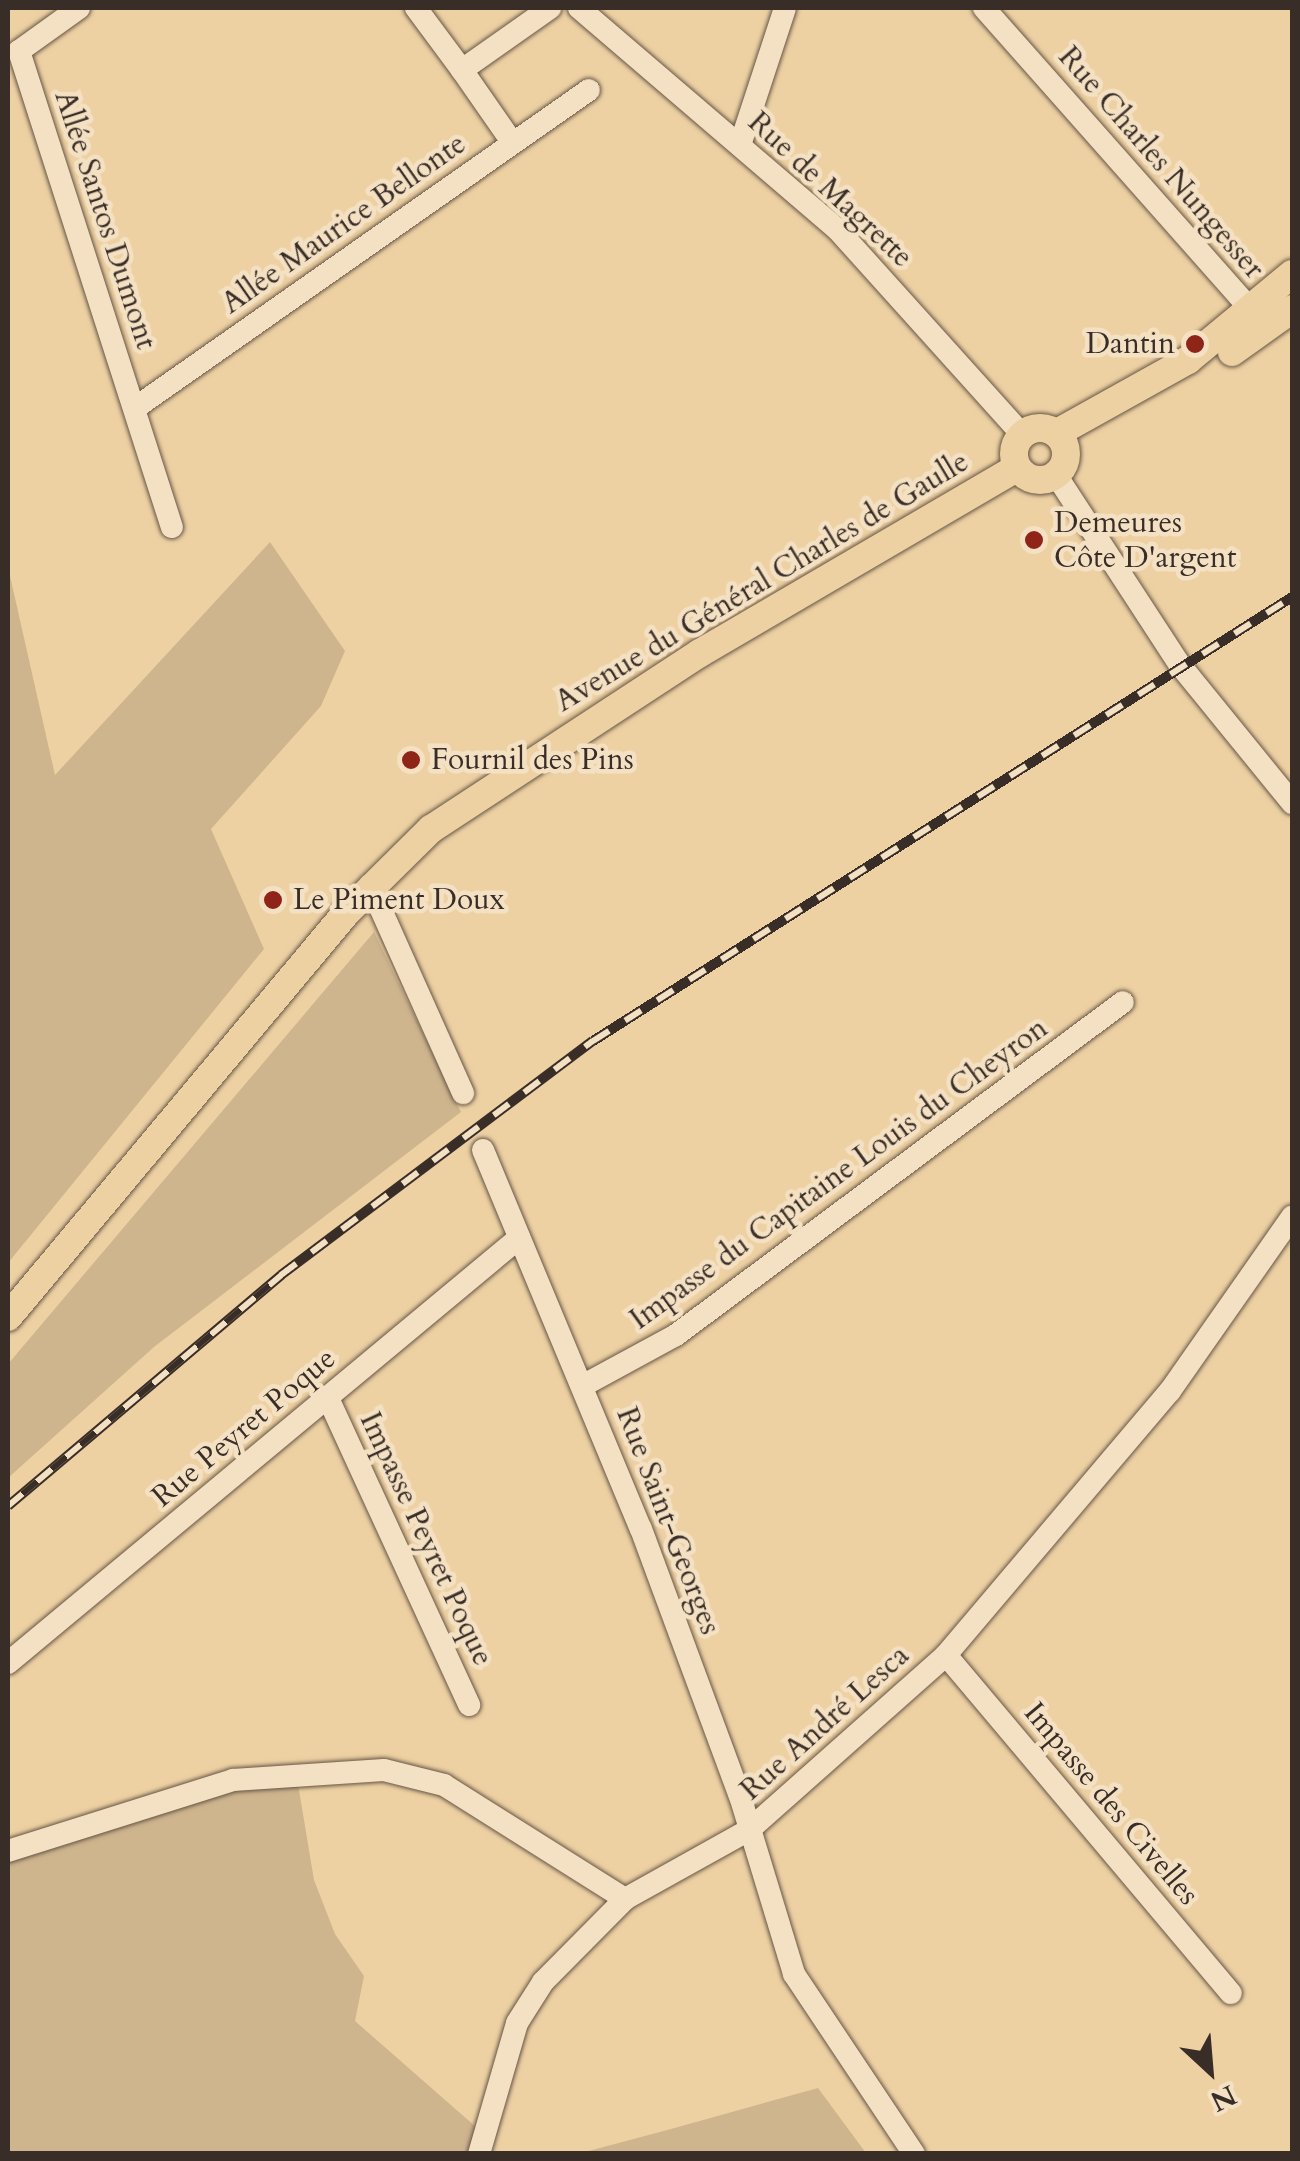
<!DOCTYPE html>
<html>
<head>
<meta charset="utf-8">
<style>
	body { margin:0 }
	#map { position:relative; width:1300px; height:2161px; overflow:hidden; background:#eed1a3; font-family:Cardo,serif }
	div>[style] { position:absolute }
	.green>* { inset:0; background:#cfb58e }
	.roads { filter:drop-shadow(0 0 2px #665646) drop-shadow(0 0 2px #665646) }
	.minor>* { height:22px; margin:-11px; padding:0 11px; transform-origin:11px; border-radius:11px; background:#f4e1c3 }
	.major>* { height:28px; margin:-14px; padding:0 14px; transform-origin:14px; border-radius:14px; background:#eed1a3 }
	.major>.ring { margin:-14px; padding:0; box-sizing:content-box; background:none; border:28px solid #eed1a3; border-radius:50% }
	.rail>* { height:10px; margin-top:-5px; transform-origin:0; background:repeating-linear-gradient(90deg,#f4e1c3 0 19px,#392d27 0 38px); box-sizing:border-box; border-block:2px solid #392d27 }
	.dots>* { width:28px; height:28px; translate:-50% -50%; box-sizing:border-box; border:5px solid #f4e1c3; border-radius:50% }
	span { translate:-50% -50%; white-space:nowrap; text-align:center; line-height:1.15; -webkit-text-stroke:9px #f4e1c3; paint-order:stroke }
	.street-label { font-size:30px; color:#392d27 }
	.poi-label { font-size:30px; color:#392d27 }
	.right { translate:-100% -50%; text-align:right }
	.left { translate:0 -50%; text-align:left }
	.frame { position:absolute; inset:0; border:10px solid #392d27; pointer-events:none }
	.north { position:absolute; left:1160px; top:2021px; width:100px; height:100px; -webkit-text-stroke:8px #f4e1c3; paint-order:stroke; rotate:154deg; font-size:28px; font-weight:700; line-height:40px; text-align:center; color:#392d27 }
	.north::after { content:''; display:block; margin:auto; width:35px; height:45px; background:#392d27; clip-path:polygon(50% 0,100% 100%,50% 72%,0 100%) }
</style>
</head>
<body>
<div id="map">
	<div class="green">
		<div style="clip-path:polygon(270px 542px,345px 651px,321px 706px,211px 829px,264px 949px,8px 1263px,8px 567px,55px 775px)"></div>
		<div style="clip-path:polygon(374px 932px,461px 1112px,154px 1347px,8px 1478px,8px 1364px)"></div>
		<div style="clip-path:polygon(296px 1772px,314px 1880px,335px 1934px,364px 1976px,355px 2021px,484px 2134px,479px 2153px,8px 2153px,8px 1851px)"></div>
		<div style="clip-path:polygon(818px 2088px,866px 2153px,581px 2153px,671px 2129px)"></div>
	</div>
	<div class="roads">
		<div class="minor">
			<div style="left:79px;top:8px;width:74px;rotate:144.4deg"></div>
			<div style="left:19px;top:51px;width:500px;rotate:72.2deg"></div>
			<div style="left:416px;top:8px;width:77px;rotate:53.4deg"></div>
			<div style="left:579px;top:8px;width:341px;rotate:40.6deg"></div>
			<div style="left:838px;top:230px;width:275px;rotate:48deg"></div>
			<div style="left:984px;top:8px;width:407px;rotate:48.5deg"></div>
			<div style="left:512px;top:142px;width:88px;rotate:-124.8deg"></div>
			<div style="left:462px;top:70px;width:108px;rotate:-35.2deg"></div>
			<div style="left:740px;top:145px;width:144px;rotate:-71.8deg"></div>
			<div style="left:135px;top:408px;width:554px;rotate:-35.01deg"></div>
			<div style="left:1056px;top:475px;width:227px;rotate:56.9deg"></div>
			<div style="left:1180px;top:665px;width:178px;rotate:50.9deg"></div>
			<div style="left:370px;top:885px;width:228px;rotate:65.9deg"></div>
			<div style="left:483px;top:1150px;width:411px;rotate:67.4deg"></div>
			<div style="left:641px;top:1529px;width:285px;rotate:69.7deg"></div>
			<div style="left:740px;top:1796px;width:186px;rotate:73.1deg"></div>
			<div style="left:794px;top:1974px;width:216px;rotate:56.3deg"></div>
			<div style="left:584px;top:1385px;width:105px;rotate:-28.5deg"></div>
			<div style="left:676px;top:1335px;width:557px;rotate:-36.68deg"></div>
			<div style="left:328px;top:1398px;width:338px;rotate:65.3deg"></div>
			<div style="left:946px;top:1655px;width:442px;rotate:49.9deg"></div>
			<div style="left:8px;top:1663px;width:665px;rotate:-39.75deg"></div>
			<div style="left:8px;top:1851px;width:236px;rotate:-17.5deg"></div>
			<div style="left:233px;top:1780px;width:151px;rotate:-3.8deg"></div>
			<div style="left:384px;top:1770px;width:62px;rotate:14deg"></div>
			<div style="left:444px;top:1785px;width:214px;rotate:32.2deg"></div>
			<div style="left:625px;top:1899px;width:142px;rotate:-29.1deg"></div>
			<div style="left:749px;top:1830px;width:264px;rotate:-41.6deg"></div>
			<div style="left:946px;top:1655px;width:346px;rotate:-49.7deg"></div>
			<div style="left:1170px;top:1391px;width:213px;rotate:-55deg"></div>
			<div style="left:479px;top:2154px;width:136px;rotate:-73.8deg"></div>
			<div style="left:517px;top:2023px;width:49px;rotate:-57.6deg"></div>
			<div style="left:543px;top:1982px;width:117px;rotate:-45.3deg"></div>
		</div>
		<div class="major">
			<div style="left:1232px;top:352px;width:74px;rotate:-35.6deg"></div>
			<div class="ring" style="left:1014px;top:428px;width:24px;height:24px"></div>
			<div style="left:1057px;top:433px;width:150px;rotate:-29.1deg"></div>
			<div style="left:1188px;top:360px;width:135px;rotate:-39.6deg"></div>
			<div style="left:8px;top:1317px;width:527px;rotate:-50.08deg"></div>
			<div style="left:346px;top:913px;width:120px;rotate:-44.7deg"></div>
			<div style="left:431px;top:829px;width:321px;rotate:-33.2deg"></div>
			<div style="left:700px;top:653px;width:367px;rotate:-30.3deg"></div>
		</div>
	</div>
	<div class="rail">
		<div style="left:8px;top:1506px;width:358px;rotate:-40.2deg"></div>
		<div style="left:281px;top:1275px;width:390px;rotate:-36.9deg"></div>
		<div style="left:593px;top:1041px;width:828px;rotate:-32.42deg"></div>
	</div>
	<div class="dots">
		<div style="left:1195px;top:344px;background:#8f2418"></div>
		<div style="left:1034px;top:540px;background:#8f2418"></div>
		<div style="left:411px;top:760px;background:#8f2418"></div>
		<div style="left:273px;top:900px;background:#8f2418"></div>
	</div>
	<div class="street-label">
		<span style="left:1161px;top:163px;rotate:49deg">Rue Charles Nungesser</span>
		<span style="left:830px;top:190px;rotate:43deg">Rue de Magrette</span>
		<span style="left:105px;top:220px;rotate:72deg">Allée Santos Dumont</span>
		<span style="left:344px;top:224px;rotate:-35deg">Allée Maurice Bellonte</span>
		<span style="left:762px;top:582px;rotate:-31deg">Avenue du Général Charles de Gaulle</span>
		<span style="left:839px;top:1174px;rotate:-36deg">Impasse du Capitaine Louis du Cheyron</span>
		<span style="left:244px;top:1428px;rotate:-40deg">Rue Peyret Poque</span>
		<span style="left:668px;top:1521px;rotate:69deg">Rue Saint-Georges</span>
		<span style="left:426px;top:1539px;rotate:65deg">Impasse Peyret Poque</span>
		<span style="left:825px;top:1723px;rotate:-42deg">Rue André Lesca</span>
		<span style="left:1111px;top:1804px;rotate:50deg">Impasse des Civelles</span>
	</div>
	<div class="poi-label">
		<span class="right" style="left:1175px;top:344px">Dantin</span>
		<span class="left" style="left:1054px;top:540px">Demeures<br>Côte D'argent</span>
		<span class="left" style="left:431px;top:760px">Fournil des Pins</span>
		<span class="left" style="left:293px;top:900px">Le Piment Doux</span>
	</div>
	<div class="frame"></div>
	<div class="north">N</div>
</div>
</body>
</html>
